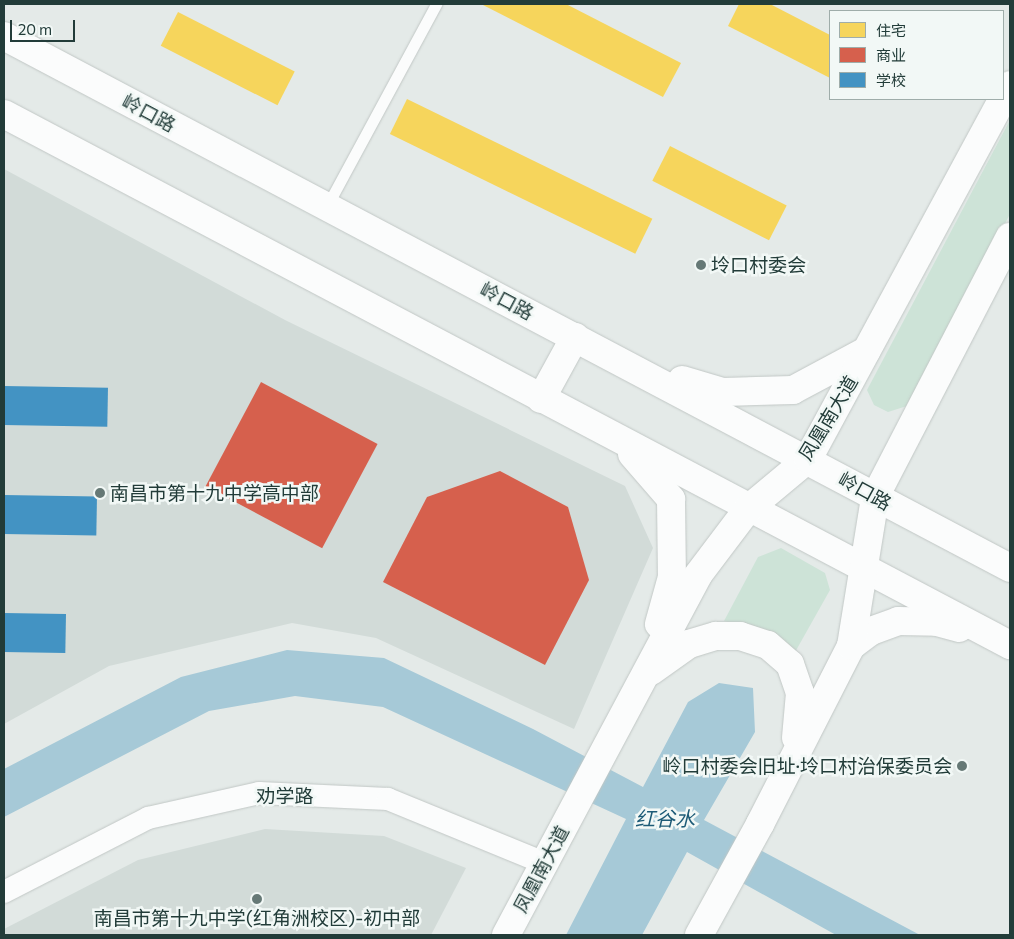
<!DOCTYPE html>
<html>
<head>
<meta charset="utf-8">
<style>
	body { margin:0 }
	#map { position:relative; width:1014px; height:939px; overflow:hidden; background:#e4eae8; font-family:Commissioner,"Noto Sans SC",sans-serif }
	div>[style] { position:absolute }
	.built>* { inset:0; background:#d2dbd8 }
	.green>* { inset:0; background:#cde3d7 }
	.water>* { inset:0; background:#a6c9d7 }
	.homes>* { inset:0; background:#f6d55c; transform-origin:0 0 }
	.shops>* { inset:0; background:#d6604d; transform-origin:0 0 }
	.schools>* { inset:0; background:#4393c3; transform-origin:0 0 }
	.roads { filter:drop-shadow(0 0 1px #c1c7c5) drop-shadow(0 0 1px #c1c7c5) }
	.lane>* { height:11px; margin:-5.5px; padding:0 5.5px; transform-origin:5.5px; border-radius:5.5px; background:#fbfcfc }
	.street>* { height:22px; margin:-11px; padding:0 11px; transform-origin:11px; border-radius:11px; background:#fbfcfc }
	.secondary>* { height:28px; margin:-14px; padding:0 14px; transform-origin:14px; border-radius:14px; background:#fbfcfc }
	.dots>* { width:14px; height:14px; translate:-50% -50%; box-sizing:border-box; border:2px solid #f2f8f6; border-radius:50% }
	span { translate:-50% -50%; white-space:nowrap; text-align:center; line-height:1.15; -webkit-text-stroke:5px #f2f8f6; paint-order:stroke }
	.street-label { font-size:19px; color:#223c39 }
	.poi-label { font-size:19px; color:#223c39 }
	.left { translate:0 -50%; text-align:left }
	.right { translate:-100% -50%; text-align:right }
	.water-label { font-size:20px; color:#1d5b77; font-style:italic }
	.frame { position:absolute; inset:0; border:5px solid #223c39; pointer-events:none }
	.legend { position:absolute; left:829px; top:10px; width:175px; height:90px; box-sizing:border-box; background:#f2f8f6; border:1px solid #9fadaa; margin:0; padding:6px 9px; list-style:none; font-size:15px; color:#223c39 }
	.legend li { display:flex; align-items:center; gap:10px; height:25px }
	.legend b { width:25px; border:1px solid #9fadaa }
	.scale { position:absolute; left:10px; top:20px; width:65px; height:22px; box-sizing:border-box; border:2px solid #223c39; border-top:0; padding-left:6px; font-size:15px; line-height:18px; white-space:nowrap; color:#223c39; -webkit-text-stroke:4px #f2f8f6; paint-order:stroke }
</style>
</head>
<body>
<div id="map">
	<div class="built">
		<div style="clip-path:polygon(4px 169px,285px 320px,625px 486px,653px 548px,574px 729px,376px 638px,292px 623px,109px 666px,4px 724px)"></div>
		<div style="clip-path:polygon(265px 829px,384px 836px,466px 868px,431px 935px,4px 935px,4px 929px,138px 860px)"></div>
	</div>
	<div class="green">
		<div style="clip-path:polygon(1010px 120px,1010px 214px,910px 405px,888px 412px,874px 405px,867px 390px)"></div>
		<div style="clip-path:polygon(781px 548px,825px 573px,830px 590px,794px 654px,756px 629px,724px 621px,758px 557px)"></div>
	</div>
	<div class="water">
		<div style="clip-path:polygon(287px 650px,384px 658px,533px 729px,643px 787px,688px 702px,719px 683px,753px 688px,755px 732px,704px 820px,920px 935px,836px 935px,687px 852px,642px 935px,566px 935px,626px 819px,383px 707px,295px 696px,209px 711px,4px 817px,4px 769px,181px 677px)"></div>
	</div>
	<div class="homes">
		<div style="clip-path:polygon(481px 4px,566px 4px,681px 63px,663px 97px)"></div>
		<div style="clip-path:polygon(739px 4px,770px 4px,830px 35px,830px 78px,728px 26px)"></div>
		<div style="left:178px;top:12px;width:131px;height:38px;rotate:27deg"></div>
		<div style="left:407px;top:99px;width:273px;height:39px;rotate:26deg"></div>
		<div style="left:670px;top:146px;width:131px;height:39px;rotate:27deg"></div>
	</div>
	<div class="shops">
		<div style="left:261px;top:382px;width:132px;height:118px;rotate:28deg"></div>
		<div style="clip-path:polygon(500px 471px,568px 507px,589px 580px,545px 665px,383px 582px,427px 497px)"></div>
	</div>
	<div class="schools">
		<div style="left:4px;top:386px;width:104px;height:39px;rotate:1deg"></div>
		<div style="left:4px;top:495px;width:93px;height:39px;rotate:1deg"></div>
		<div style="left:4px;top:613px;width:62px;height:39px;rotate:1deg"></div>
	</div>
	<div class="roads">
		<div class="lane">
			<div style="left:327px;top:206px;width:230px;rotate:-61.6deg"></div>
		</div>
		<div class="street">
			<div style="left:4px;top:892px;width:162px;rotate:-27.2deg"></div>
			<div style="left:148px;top:818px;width:114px;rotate:-12.7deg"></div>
			<div style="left:259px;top:793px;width:129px;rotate:2.7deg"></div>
			<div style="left:388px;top:799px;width:169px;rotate:22.3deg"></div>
		</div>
		<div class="secondary">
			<div style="left:4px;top:36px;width:1138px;rotate:27.87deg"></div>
			<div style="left:4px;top:114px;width:1138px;rotate:27.83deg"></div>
			<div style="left:682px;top:380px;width:43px;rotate:16.3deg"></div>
			<div style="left:723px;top:392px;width:70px;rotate:-1.6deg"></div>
			<div style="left:793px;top:390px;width:83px;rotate:-28.1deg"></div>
			<div style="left:541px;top:399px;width:71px;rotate:-61.3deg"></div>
			<div style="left:632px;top:454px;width:60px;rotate:49.1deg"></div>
			<div style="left:671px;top:499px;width:78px;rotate:89.3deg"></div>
			<div style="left:672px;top:577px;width:49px;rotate:105.5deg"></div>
			<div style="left:851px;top:646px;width:25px;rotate:-37deg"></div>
			<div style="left:871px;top:631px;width:29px;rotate:-20deg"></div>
			<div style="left:898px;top:621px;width:39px;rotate:1deg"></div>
			<div style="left:937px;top:622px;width:23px;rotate:15deg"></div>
			<div style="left:651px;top:671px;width:47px;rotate:-35.4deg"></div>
			<div style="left:689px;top:644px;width:28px;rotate:-17deg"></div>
			<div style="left:716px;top:636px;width:24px"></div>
			<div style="left:740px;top:636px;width:29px;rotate:18deg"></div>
			<div style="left:768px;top:645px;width:29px;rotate:41deg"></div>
			<div style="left:790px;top:664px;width:31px;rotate:71deg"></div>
			<div style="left:800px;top:693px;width:45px;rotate:95.1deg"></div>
			<div style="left:506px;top:935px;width:408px;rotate:-61.9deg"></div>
			<div style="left:698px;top:575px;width:83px;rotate:-52.9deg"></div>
			<div style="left:748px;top:509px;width:78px;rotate:-39.8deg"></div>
			<div style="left:808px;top:459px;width:425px;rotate:-61.6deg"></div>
			<div style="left:699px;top:935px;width:127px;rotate:-61.2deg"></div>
			<div style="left:760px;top:824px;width:200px;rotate:-62.9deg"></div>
			<div style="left:851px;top:646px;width:151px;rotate:-80.8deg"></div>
			<div style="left:875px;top:497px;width:293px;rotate:-62.6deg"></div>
		</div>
	</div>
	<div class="dots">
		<div style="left:701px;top:265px;background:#667976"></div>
		<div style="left:100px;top:493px;background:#667976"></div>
		<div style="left:962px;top:766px;background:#667976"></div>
		<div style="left:257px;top:899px;background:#667976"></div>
	</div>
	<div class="street-label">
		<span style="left:149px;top:113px;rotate:28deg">岭口路</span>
		<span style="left:507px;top:301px;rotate:28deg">岭口路</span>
		<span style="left:828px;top:418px;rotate:-59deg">凤凰南大道</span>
		<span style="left:865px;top:491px;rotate:29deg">岭口路</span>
		<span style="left:285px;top:796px">劝学路</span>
		<span style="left:541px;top:869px;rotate:-62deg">凤凰南大道</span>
	</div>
	<div class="poi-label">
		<span class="left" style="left:711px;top:265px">坽口村委会</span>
		<span class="left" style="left:110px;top:493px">南昌市第十九中学高中部</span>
		<span class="right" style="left:952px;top:766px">岭口村委会旧址·坽口村治保委员会</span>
		<span style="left:257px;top:918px">南昌市第十九中学(红角洲校区)-初中部</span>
	</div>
	<div class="water-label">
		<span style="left:665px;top:818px">红谷水</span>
	</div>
	<div class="frame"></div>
	<ul class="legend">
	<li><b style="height:14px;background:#f6d55c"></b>住宅</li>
	<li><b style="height:14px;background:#d6604d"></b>商业</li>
	<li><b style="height:14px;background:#4393c3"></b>学校</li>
	</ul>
	<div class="scale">20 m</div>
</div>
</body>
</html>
